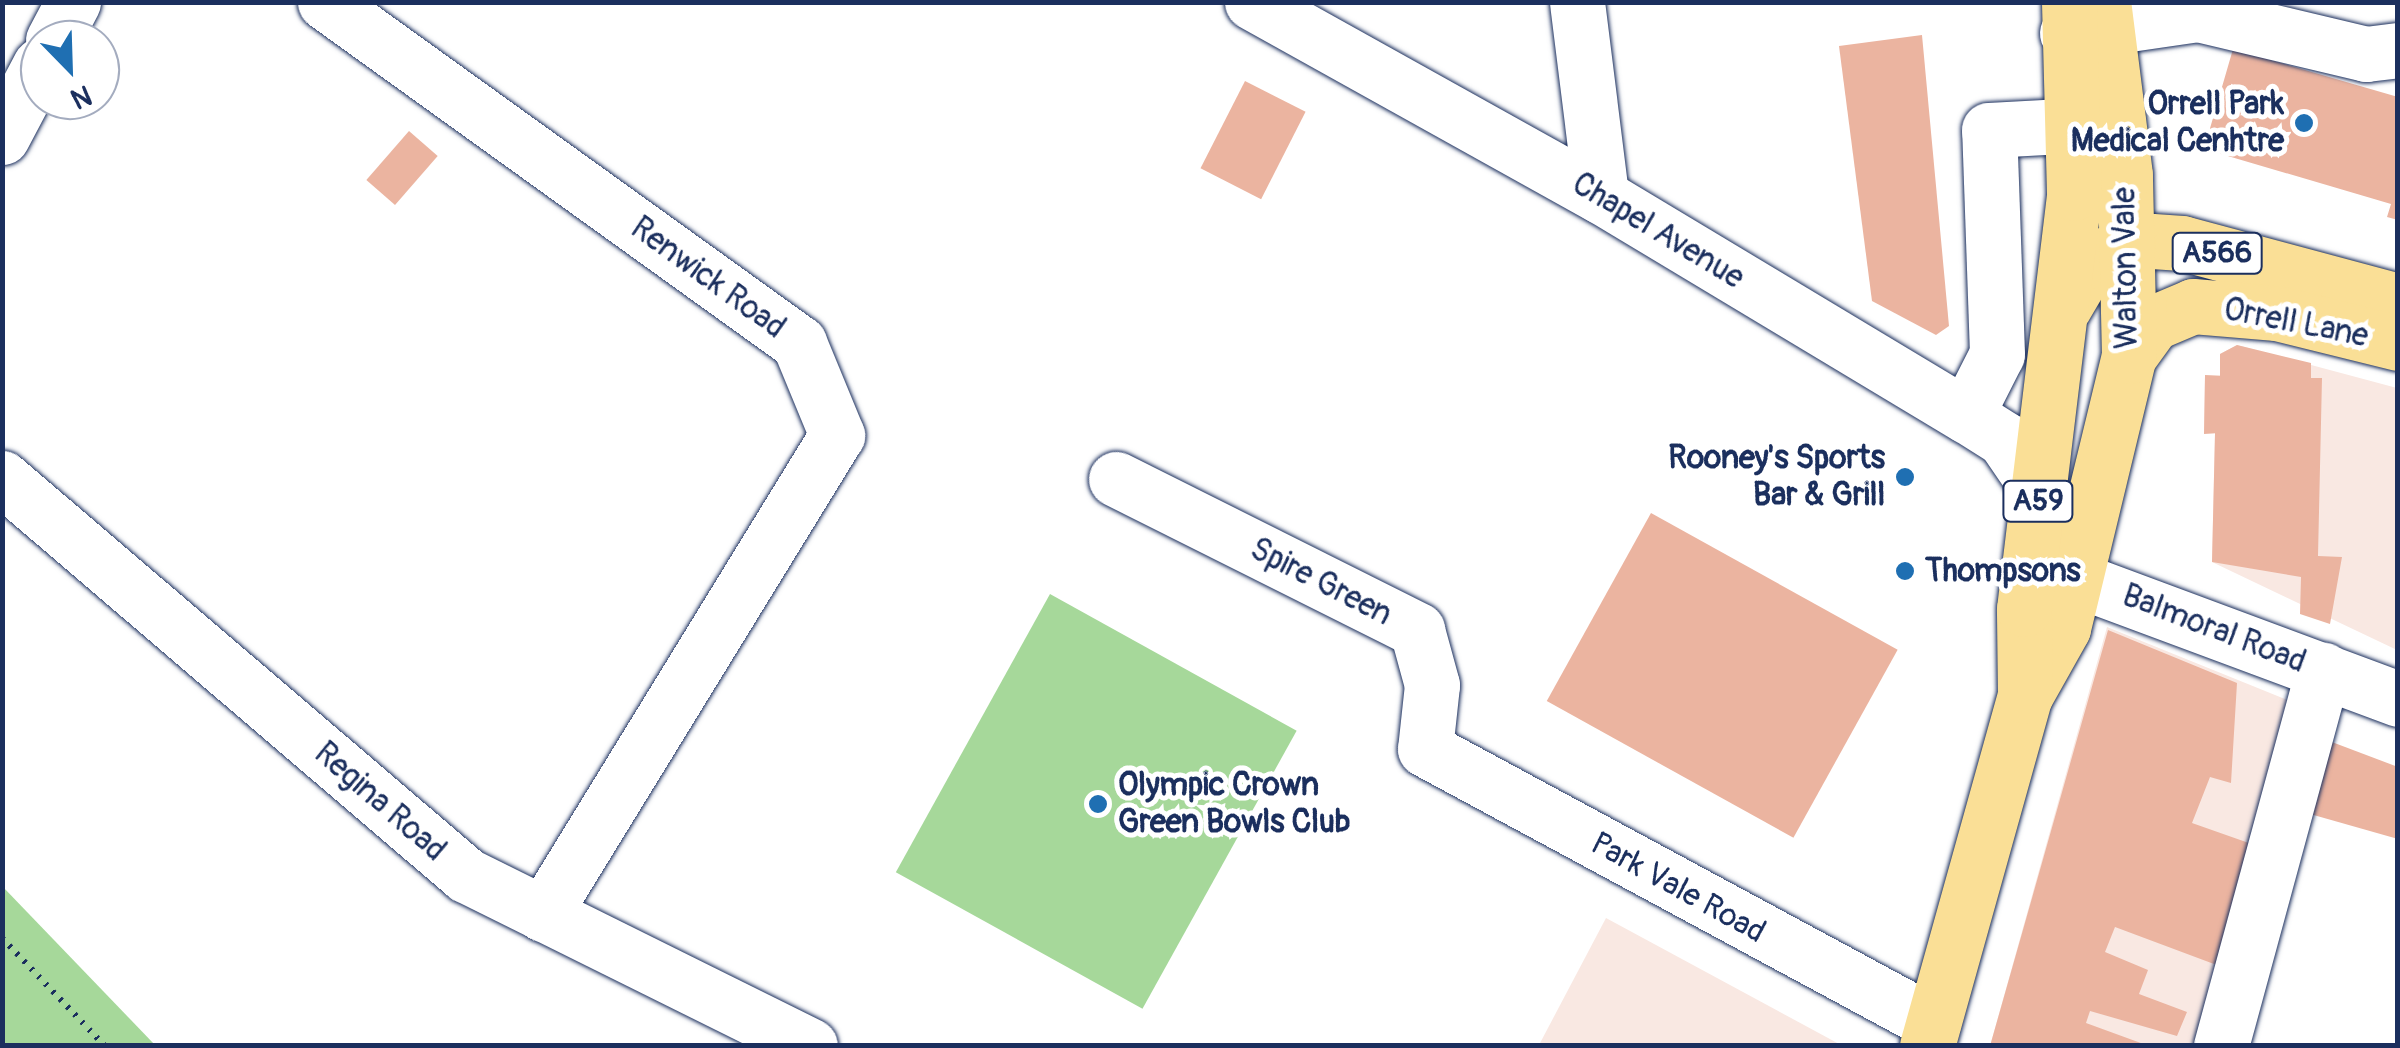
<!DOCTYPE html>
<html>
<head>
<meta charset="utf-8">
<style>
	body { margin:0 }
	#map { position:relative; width:2400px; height:1048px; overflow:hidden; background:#fff; font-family:Pangolin,sans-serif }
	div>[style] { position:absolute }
	.built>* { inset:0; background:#f9e8e2 }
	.green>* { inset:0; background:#a6d89a; transform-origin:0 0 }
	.building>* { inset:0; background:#ebb4a0; transform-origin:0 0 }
	.path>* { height:6px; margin-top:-3px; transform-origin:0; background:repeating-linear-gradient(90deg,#1b2f5e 0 2.5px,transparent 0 10.5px) }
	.roads { filter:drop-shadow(0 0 2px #1b2f5e) drop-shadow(0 0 2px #1b2f5e) }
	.minor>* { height:55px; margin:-27.5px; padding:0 27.5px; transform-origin:27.5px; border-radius:27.5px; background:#fff }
	.major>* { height:55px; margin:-27.5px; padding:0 27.5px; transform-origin:27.5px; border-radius:27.5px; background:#fadf96 }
	.highway>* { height:55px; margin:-27.5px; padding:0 27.5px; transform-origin:27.5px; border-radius:27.5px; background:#fadf96 }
	.dots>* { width:28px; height:28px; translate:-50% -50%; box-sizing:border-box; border:5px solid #fff; border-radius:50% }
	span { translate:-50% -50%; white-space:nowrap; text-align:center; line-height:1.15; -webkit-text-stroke:10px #fff; paint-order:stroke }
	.shield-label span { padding:2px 8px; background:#fff; border:2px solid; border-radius:8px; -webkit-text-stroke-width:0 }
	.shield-label { font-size:30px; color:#1b2f5e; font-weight:700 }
	.poi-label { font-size:32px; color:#1b2f5e; font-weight:700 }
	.right { translate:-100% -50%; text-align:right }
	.left { translate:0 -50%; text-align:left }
	.street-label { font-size:32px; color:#1b2f5e }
	.frame { position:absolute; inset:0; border:5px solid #1b2f5e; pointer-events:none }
	.north { position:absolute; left:20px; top:20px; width:100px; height:100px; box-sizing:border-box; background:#fff; border:2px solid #a4acbf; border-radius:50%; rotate:157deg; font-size:28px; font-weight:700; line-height:40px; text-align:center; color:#1b2f5e }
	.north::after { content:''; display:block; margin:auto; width:35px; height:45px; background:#1f6fb2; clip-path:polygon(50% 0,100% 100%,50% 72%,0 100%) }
</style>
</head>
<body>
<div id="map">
	<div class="built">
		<div style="clip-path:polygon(2237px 345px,2397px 388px,2397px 650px,2212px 562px,2215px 434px,2204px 434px,2205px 375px,2220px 375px,2220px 354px)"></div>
		<div style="clip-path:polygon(2107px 627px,2302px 706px,2211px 1045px,1990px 1046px)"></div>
		<div style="clip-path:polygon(1606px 918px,1841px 1045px,1539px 1045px)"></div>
	</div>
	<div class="green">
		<div style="left:1050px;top:594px;width:282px;height:318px;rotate:29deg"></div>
		<div style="clip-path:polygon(2px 887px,3px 887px,155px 1045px,3px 1045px)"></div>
	</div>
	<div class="building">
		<div style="clip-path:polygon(1922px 35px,1949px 326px,1936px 335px,1872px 301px,1839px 46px)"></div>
		<div style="clip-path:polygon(2233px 49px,2398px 97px,2398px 220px,2387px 217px,2391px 204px,2204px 149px)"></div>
		<div style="left:1245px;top:81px;width:68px;height:98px;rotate:27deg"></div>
		<div style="left:409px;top:131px;width:38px;height:65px;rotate:41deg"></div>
		<div style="clip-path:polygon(2237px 345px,2311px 363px,2311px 378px,2322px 378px,2318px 556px,2342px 557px,2330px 624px,2300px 614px,2301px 577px,2212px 562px,2215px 433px,2204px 434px,2205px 375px,2220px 376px,2220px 354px)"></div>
		<div style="left:1651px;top:513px;width:282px;height:215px;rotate:29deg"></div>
		<div style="clip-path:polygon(2108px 630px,2237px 683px,2231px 783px,2210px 777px,2192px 823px,2263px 848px,2230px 970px,2115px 927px,2105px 952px,2148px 970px,2139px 994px,2187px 1012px,2177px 1036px,2090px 1011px,2086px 1023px,2149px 1046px,1990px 1046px)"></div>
		<div style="clip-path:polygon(2316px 736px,2398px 767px,2398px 839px,2296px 810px)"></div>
	</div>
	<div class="path">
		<div style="left:2px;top:938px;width:149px;rotate:46.4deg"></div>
	</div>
	<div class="roads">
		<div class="minor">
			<div style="left:325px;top:2px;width:584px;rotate:35.73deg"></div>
			<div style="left:799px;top:343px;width:100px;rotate:67.6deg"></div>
			<div style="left:837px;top:435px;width:562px;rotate:121.54deg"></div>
			<div style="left:1252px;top:2px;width:399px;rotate:29.1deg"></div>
			<div style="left:1601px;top:196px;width:426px;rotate:31deg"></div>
			<div style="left:1966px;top:415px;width:45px;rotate:32.3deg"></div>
			<div style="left:2004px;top:439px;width:62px;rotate:55.5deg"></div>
			<div style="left:1577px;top:2px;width:195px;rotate:82.9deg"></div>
			<div style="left:2067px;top:33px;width:132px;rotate:-8.3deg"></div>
			<div style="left:2198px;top:14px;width:173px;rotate:13.4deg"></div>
			<div style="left:2366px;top:54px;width:32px;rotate:-7deg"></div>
			<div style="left:53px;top:40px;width:43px;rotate:-62.2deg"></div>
			<div style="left:2px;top:137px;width:81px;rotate:-62.2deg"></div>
			<div style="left:1966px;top:415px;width:68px;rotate:-63.1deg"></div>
			<div style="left:1997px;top:354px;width:224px;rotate:-92deg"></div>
			<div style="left:1989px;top:130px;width:129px;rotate:-3.1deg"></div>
			<div style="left:2px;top:478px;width:611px;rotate:40.55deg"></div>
			<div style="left:466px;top:875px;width:384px;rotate:26.4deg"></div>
			<div style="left:1116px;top:479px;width:337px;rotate:26.6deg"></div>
			<div style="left:1417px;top:630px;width:57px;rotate:74.7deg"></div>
			<div style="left:1432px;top:685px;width:64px;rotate:96.2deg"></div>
			<div style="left:1425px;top:749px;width:577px;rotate:28.34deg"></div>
			<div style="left:2030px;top:562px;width:393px;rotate:20.4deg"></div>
			<div style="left:2221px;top:1046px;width:390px;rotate:-74.8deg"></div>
		</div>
		<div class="major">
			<div style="left:2064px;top:307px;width:53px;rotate:-59.6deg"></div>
			<div style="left:2091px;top:261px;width:51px;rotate:-24.1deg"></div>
			<div style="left:2138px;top:240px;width:44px;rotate:3.9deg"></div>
			<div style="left:2182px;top:243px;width:224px;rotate:15deg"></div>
			<div style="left:2129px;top:356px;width:41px;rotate:-54deg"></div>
			<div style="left:2153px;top:323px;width:43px;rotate:-23deg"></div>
			<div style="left:2193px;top:306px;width:84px;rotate:4.8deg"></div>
			<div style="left:2277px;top:313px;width:125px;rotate:13.9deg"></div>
		</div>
		<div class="highway">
			<div style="left:2026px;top:694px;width:76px;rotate:-60.7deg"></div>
			<div style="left:2063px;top:628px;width:280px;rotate:-76.4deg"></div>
			<div style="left:2129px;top:356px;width:181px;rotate:-91.3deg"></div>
			<div style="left:2125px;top:175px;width:174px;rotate:-97.2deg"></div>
			<div style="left:1927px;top:1046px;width:363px;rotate:-74.4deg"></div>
			<div style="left:2025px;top:696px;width:87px;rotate:-90.7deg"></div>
			<div style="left:2024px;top:609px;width:419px;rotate:-83.1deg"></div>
			<div style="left:2074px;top:193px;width:191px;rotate:-91.5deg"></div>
		</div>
	</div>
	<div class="dots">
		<div style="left:2304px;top:123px;background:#1f6fb2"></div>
		<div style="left:1905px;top:477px;background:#1f6fb2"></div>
		<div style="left:1905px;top:571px;background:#1f6fb2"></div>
		<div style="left:1098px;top:804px;background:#1f6fb2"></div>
	</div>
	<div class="shield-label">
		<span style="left:2217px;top:253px">A566</span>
		<span style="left:2038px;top:501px">A59</span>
	</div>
	<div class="poi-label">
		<span class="right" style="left:2284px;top:123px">Orrell Park<br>Medical Cenhtre</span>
		<span class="right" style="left:1885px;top:477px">Rooney's Sports<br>Bar &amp; Grill</span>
		<span class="left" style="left:1925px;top:571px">Thompsons</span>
		<span class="left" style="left:1118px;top:804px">Olympic Crown<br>Green Bowls Club</span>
	</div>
	<div class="street-label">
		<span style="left:1658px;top:231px;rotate:31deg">Chapel Avenue</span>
		<span style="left:2126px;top:268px;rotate:-91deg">Walton Vale</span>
		<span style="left:708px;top:278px;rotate:36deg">Renwick Road</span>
		<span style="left:2296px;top:323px;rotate:11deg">Orrell Lane</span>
		<span style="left:1321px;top:582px;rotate:27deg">Spire Green</span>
		<span style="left:2214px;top:629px;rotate:21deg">Balmoral Road</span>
		<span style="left:380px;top:802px;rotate:41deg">Regina Road</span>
		<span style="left:1678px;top:888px;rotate:29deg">Park Vale Road</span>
	</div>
	<div class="frame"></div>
	<div class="north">N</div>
</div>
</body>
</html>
